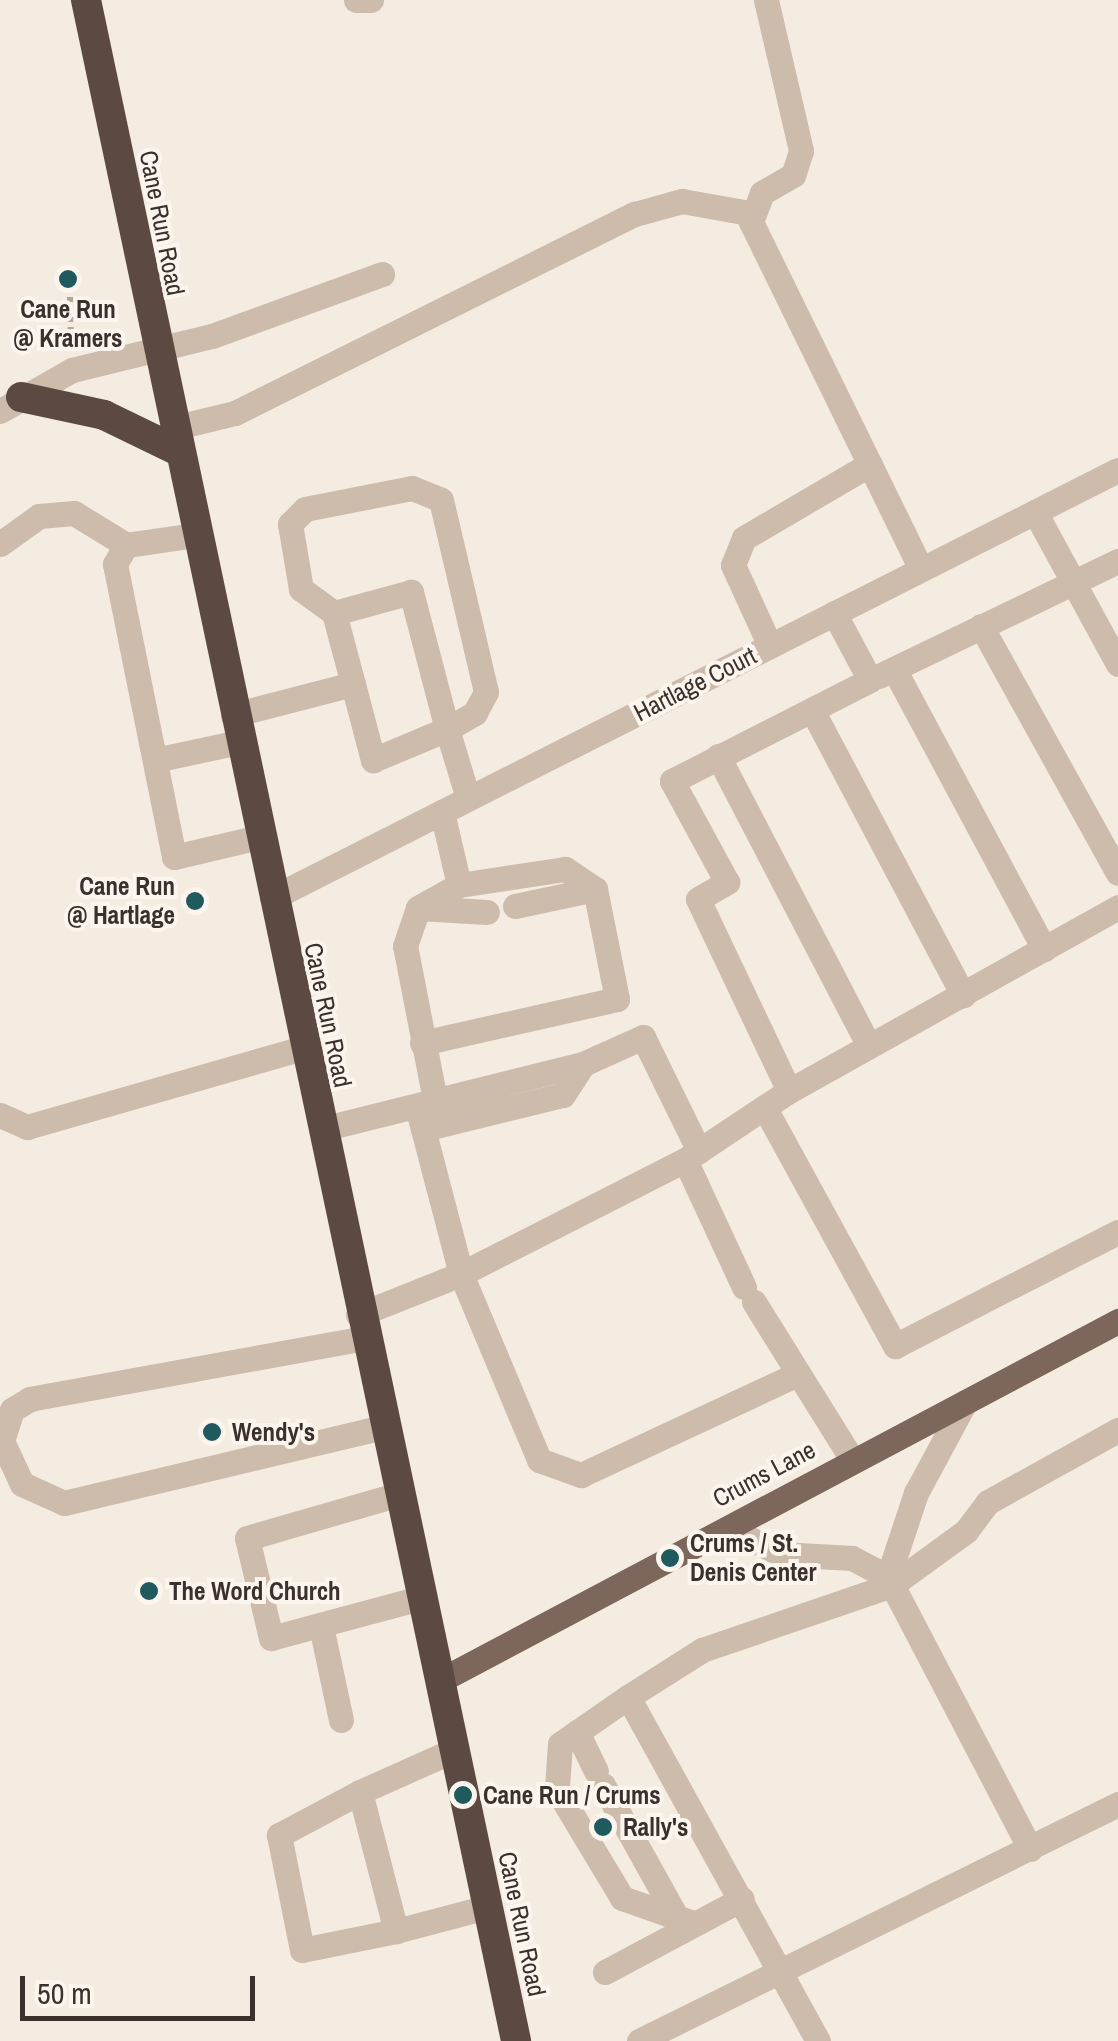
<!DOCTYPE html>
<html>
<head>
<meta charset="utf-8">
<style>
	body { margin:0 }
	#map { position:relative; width:1118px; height:2041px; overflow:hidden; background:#f4ebe1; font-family:"Archivo Narrow",sans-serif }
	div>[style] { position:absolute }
	.path>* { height:6px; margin-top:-3px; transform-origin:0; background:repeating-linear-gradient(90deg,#b9a596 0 5px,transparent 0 10px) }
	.minor>* { height:25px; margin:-12.5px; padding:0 12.5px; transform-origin:12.5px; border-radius:12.5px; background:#cdbbac }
	.major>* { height:25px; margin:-12.5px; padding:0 12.5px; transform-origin:12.5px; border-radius:12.5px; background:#7d675c }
	.highway>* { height:30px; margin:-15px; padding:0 15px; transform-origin:15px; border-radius:15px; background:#5c4a42 }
	.dots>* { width:28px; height:28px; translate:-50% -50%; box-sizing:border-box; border:5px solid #fbf5ee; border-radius:50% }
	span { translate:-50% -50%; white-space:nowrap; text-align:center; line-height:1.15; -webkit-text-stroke:8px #fbf5ee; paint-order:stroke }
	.street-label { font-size:25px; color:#3b302b }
	.poi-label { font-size:25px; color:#3b302b; font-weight:700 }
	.right { translate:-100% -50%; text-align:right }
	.left { translate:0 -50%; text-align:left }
	.scale { position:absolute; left:20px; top:1976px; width:235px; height:45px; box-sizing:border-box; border:5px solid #3b302b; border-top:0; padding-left:12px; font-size:30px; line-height:35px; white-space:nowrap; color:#3b302b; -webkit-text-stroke:8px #fbf5ee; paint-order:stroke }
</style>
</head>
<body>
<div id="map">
	<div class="path">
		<div style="left:70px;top:297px;width:47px;rotate:88.8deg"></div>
	</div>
	<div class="minor">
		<div style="left:356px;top:0;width:15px"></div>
		<div style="left:766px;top:0;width:155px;rotate:76.9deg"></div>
		<div style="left:801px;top:151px;width:25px;rotate:108deg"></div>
		<div style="left:793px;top:175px;width:36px;rotate:150deg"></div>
		<div style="left:762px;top:193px;width:31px;rotate:111deg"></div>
		<div style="left:751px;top:222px;width:386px;rotate:63.9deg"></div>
		<div style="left:0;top:411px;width:83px;rotate:-29.7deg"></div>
		<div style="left:72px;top:370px;width:144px;rotate:-13.7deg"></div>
		<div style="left:212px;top:336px;width:181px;rotate:-20deg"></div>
		<div style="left:173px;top:428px;width:64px;rotate:-13.6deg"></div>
		<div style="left:235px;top:413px;width:447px;rotate:-26.5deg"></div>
		<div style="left:635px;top:214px;width:49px;rotate:-15.5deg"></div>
		<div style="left:682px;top:201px;width:73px;rotate:10.2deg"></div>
		<div style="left:1035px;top:512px;width:173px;rotate:61.4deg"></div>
		<div style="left:0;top:544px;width:48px;rotate:-35.7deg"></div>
		<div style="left:39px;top:516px;width:35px;rotate:-5deg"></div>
		<div style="left:74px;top:513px;width:61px;rotate:31.6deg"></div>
		<div style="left:126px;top:545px;width:71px;rotate:-8.1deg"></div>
		<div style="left:126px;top:545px;width:22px;rotate:120deg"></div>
		<div style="left:115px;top:564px;width:299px;rotate:78.6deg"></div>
		<div style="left:174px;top:857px;width:87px;rotate:-13.2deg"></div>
		<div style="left:334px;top:613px;width:41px;rotate:-144deg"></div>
		<div style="left:301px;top:589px;width:66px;rotate:-99.6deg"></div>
		<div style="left:290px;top:524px;width:21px;rotate:-45deg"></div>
		<div style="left:305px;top:509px;width:109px;rotate:-11.1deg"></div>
		<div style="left:412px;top:488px;width:31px;rotate:22deg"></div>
		<div style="left:441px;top:500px;width:197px;rotate:76.8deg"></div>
		<div style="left:486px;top:692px;width:24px;rotate:118deg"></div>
		<div style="left:475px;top:713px;width:32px;rotate:150deg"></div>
		<div style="left:447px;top:729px;width:72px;rotate:73.1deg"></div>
		<div style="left:981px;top:626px;width:282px;rotate:61deg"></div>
		<div style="left:770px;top:646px;width:89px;rotate:-114.6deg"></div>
		<div style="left:733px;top:565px;width:29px;rotate:-68deg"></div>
		<div style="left:744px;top:538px;width:146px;rotate:-30.4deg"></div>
		<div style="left:894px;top:669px;width:318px;rotate:61.8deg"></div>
		<div style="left:879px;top:676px;width:265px;rotate:-25.7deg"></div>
		<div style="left:812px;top:710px;width:323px;rotate:62.1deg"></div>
		<div style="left:233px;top:715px;width:124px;rotate:-14.5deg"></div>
		<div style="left:353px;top:684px;width:79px;rotate:75.3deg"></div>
		<div style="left:373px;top:760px;width:80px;rotate:-22.7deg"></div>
		<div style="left:447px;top:729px;width:142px;rotate:-104.7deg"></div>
		<div style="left:411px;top:592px;width:80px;rotate:164.7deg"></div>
		<div style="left:334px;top:613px;width:73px;rotate:75deg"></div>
		<div style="left:718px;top:756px;width:327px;rotate:62.5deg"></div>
		<div style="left:155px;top:760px;width:86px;rotate:-12.1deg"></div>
		<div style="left:272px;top:898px;width:948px;rotate:-26.84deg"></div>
		<div style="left:515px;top:906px;width:82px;rotate:-12deg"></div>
		<div style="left:418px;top:908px;width:69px;rotate:3.3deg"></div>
		<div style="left:422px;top:1043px;width:200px;rotate:-12.7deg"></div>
		<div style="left:617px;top:999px;width:112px;rotate:-101.3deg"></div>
		<div style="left:595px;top:889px;width:36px;rotate:-146deg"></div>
		<div style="left:565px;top:869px;width:107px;rotate:171.4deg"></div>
		<div style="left:789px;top:1091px;width:377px;rotate:-29.2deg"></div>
		<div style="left:436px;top:1105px;width:162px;rotate:-101deg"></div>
		<div style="left:405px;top:946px;width:40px;rotate:-71.1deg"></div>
		<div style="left:418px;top:908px;width:47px;rotate:-29.3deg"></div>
		<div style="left:459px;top:885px;width:75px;rotate:-103.1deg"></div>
		<div style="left:418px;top:1110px;width:170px;rotate:75.3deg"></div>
		<div style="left:461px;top:1274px;width:202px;rotate:67.2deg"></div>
		<div style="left:539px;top:1460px;width:45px;rotate:19.7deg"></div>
		<div style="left:581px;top:1475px;width:236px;rotate:-25deg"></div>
		<div style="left:767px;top:1112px;width:267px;rotate:61.3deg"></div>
		<div style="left:895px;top:1346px;width:250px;rotate:-27.1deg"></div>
		<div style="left:0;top:1115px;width:30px;rotate:24deg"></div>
		<div style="left:27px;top:1127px;width:287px;rotate:-16deg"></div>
		<div style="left:322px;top:1129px;width:269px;rotate:-14deg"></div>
		<div style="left:583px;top:1064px;width:66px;rotate:-24.2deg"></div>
		<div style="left:643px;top:1037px;width:127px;rotate:63.8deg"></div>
		<div style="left:423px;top:1129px;width:144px;rotate:-13.7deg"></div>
		<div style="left:563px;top:1095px;width:37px;rotate:-57deg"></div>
		<div style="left:685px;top:1160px;width:140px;rotate:65.1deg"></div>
		<div style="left:754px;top:1302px;width:187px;rotate:58.1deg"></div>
		<div style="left:358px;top:1315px;width:111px;rotate:-21.7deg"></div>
		<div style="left:461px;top:1274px;width:251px;rotate:-27deg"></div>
		<div style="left:685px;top:1160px;width:125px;rotate:-33.6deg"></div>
		<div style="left:789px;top:1091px;width:212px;rotate:-115.4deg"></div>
		<div style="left:698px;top:899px;width:34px;rotate:-30deg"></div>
		<div style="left:727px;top:882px;width:115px;rotate:-118.6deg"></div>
		<div style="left:672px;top:781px;width:222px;rotate:-27deg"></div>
		<div style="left:870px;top:680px;width:76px;rotate:-118.2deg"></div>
		<div style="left:365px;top:1338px;width:341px;rotate:169.7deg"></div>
		<div style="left:30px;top:1399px;width:21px;rotate:149deg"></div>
		<div style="left:12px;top:1410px;width:33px;rotate:108deg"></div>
		<div style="left:2px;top:1441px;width:47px;rotate:65.1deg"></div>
		<div style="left:22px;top:1484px;width:46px;rotate:24.3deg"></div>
		<div style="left:64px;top:1503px;width:327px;rotate:-13.4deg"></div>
		<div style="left:396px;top:1495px;width:155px;rotate:163.9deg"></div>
		<div style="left:247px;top:1538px;width:103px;rotate:76.5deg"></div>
		<div style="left:271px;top:1638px;width:154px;rotate:-15deg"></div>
		<div style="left:728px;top:1528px;width:59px;rotate:26.1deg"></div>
		<div style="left:781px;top:1554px;width:71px;rotate:3.2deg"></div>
		<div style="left:852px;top:1558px;width:41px;rotate:27.8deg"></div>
		<div style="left:888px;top:1577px;width:89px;rotate:-71.6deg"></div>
		<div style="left:916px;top:1493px;width:103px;rotate:-61.7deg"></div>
		<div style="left:888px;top:1577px;width:307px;rotate:62.4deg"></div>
		<div style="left:321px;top:1626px;width:96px;rotate:78deg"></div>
		<div style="left:577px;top:1732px;width:43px;rotate:64deg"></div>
		<div style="left:454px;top:1750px;width:103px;rotate:155.9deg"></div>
		<div style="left:360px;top:1792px;width:144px;rotate:75.5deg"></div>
		<div style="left:396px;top:1931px;width:94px;rotate:-14.8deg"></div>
		<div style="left:603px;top:1785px;width:152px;rotate:60.9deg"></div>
		<div style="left:557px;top:1787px;width:43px;rotate:-86deg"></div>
		<div style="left:560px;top:1744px;width:83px;rotate:-34.7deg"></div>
		<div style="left:360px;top:1792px;width:92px;rotate:152deg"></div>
		<div style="left:279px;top:1835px;width:117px;rotate:78.7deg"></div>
		<div style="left:302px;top:1950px;width:96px;rotate:-11.4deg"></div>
		<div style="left:565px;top:1803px;width:111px;rotate:59deg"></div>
		<div style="left:622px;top:1898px;width:75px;rotate:19.4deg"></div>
		<div style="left:605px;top:1972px;width:155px;rotate:-28.1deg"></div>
		<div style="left:639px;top:2041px;width:534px;rotate:-26.33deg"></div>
		<div style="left:818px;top:2041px;width:393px;rotate:-118.9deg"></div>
		<div style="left:628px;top:1697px;width:88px;rotate:-32.4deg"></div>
		<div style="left:702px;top:1650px;width:201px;rotate:-18.9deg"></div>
		<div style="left:892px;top:1585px;width:92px;rotate:-36.1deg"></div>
		<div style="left:966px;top:1531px;width:36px;rotate:-53deg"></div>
		<div style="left:988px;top:1502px;width:149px;rotate:-29deg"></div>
	</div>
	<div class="major">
		<div style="left:439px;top:1681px;width:769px;rotate:-27.93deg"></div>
	</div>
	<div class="highway">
		<div style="left:86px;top:0;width:2086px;rotate:78.1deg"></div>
		<div style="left:21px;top:397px;width:85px;rotate:12.2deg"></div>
		<div style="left:104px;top:415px;width:82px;rotate:25.9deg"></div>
	</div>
	<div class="dots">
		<div style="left:68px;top:279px;background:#1f5a5e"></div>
		<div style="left:195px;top:901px;background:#1f5a5e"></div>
		<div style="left:212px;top:1432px;background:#1f5a5e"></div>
		<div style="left:670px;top:1558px;background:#1f5a5e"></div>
		<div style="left:149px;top:1591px;background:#1f5a5e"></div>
		<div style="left:463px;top:1795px;background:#1f5a5e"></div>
		<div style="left:603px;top:1827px;background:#1f5a5e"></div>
	</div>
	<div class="street-label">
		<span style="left:162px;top:223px;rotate:79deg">Cane Run Road</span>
		<span style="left:695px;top:684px;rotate:-27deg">Hartlage Court</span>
		<span style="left:328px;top:1015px;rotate:78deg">Cane Run Road</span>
		<span style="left:764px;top:1474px;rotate:-28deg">Crums Lane</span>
		<span style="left:522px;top:1924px;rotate:78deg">Cane Run Road</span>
	</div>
	<div class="poi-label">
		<span style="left:68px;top:324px">Cane Run<br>@ Kramers</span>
		<span class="right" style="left:175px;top:901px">Cane Run<br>@ Hartlage</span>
		<span class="left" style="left:232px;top:1432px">Wendy's</span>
		<span class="left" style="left:690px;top:1558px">Crums / St.<br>Denis Center</span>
		<span class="left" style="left:169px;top:1591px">The Word Church</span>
		<span class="left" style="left:483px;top:1795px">Cane Run / Crums</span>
		<span class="left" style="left:623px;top:1827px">Rally's</span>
	</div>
	<div class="scale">50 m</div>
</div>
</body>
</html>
